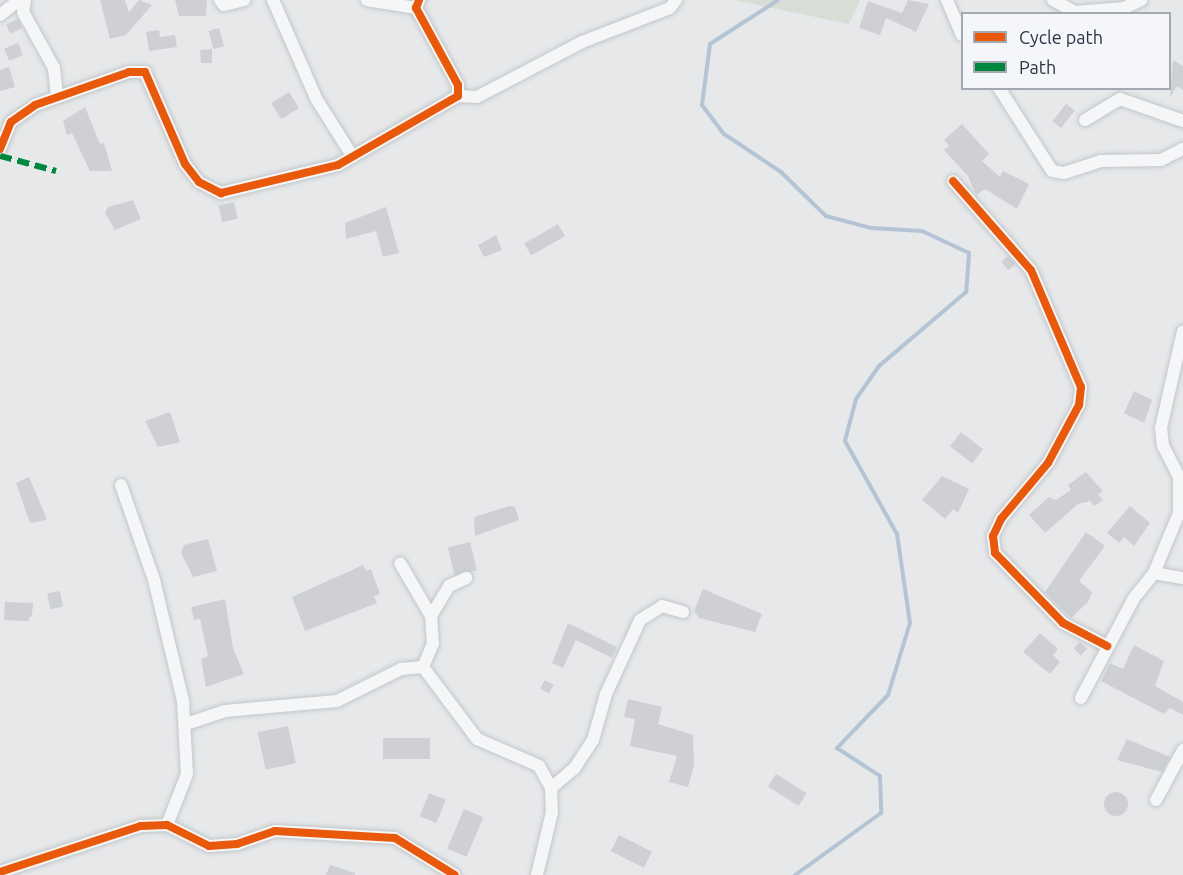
<!DOCTYPE html>
<html>
<head>
<meta charset="utf-8">
<style>
	body { margin:0 }
	#map { position:relative; width:1183px; height:875px; overflow:hidden; background:#e6e8ea; font-family:Ubuntu,sans-serif }
	div>[style] { position:absolute }
	.green>* { inset:0; background:#d6ded6 }
	.stream>* { height:4px; margin:-2px; padding:0 2px; transform-origin:2px; border-radius:2px; background:#b4c4d5 }
	.building>* { inset:0; background:#ced0d3; transform-origin:0 0 }
	.round { border-radius:50% }
	.roads { filter:drop-shadow(0 0 2px #c4c6c8) drop-shadow(0 0 2px #c4c6c8) }
	.minor>* { height:12px; margin:-6px; padding:0 6px; transform-origin:6px; border-radius:6px; background:#f5f6f7 }
	.quiet>* { height:6px; margin-top:-3px; transform-origin:0; background:repeating-linear-gradient(90deg,#00873e 0 12px,transparent 0 18px) }
	.cycleway>* { height:8px; margin:-4px; padding:0 4px; transform-origin:4px; border-radius:4px; background:#e8590c }
	span { translate:-50% -50%; white-space:nowrap; text-align:center; line-height:1.15; -webkit-text-stroke:5px #f4f6f9; paint-order:stroke }
	.legend { position:absolute; left:961px; top:12px; width:210px; height:78px; box-sizing:border-box; background:#f4f6f9; border:2px solid #a4a8b1; margin:0; padding:8px 10px; list-style:none; font-size:18px; color:#2b3445 }
	.legend li { display:flex; align-items:center; gap:12px; height:30px }
	.legend b { width:30px; border:2px solid #a4a8b1 }
</style>
</head>
<body>
<div id="map">
	<div class="green">
		<div style="clip-path:polygon(734px 0,860px 0,849px 24px)"></div>
	</div>
	<div class="stream">
		<div style="left:778px;top:0;width:81px;rotate:147.1deg"></div>
		<div style="left:710px;top:44px;width:62px;rotate:97.5deg"></div>
		<div style="left:702px;top:105px;width:36px;rotate:53deg"></div>
		<div style="left:724px;top:134px;width:69px;rotate:33.7deg"></div>
		<div style="left:781px;top:172px;width:63px;rotate:44.4deg"></div>
		<div style="left:826px;top:216px;width:47px;rotate:14.9deg"></div>
		<div style="left:871px;top:228px;width:51px;rotate:3.4deg"></div>
		<div style="left:922px;top:231px;width:52px;rotate:25.1deg"></div>
		<div style="left:969px;top:253px;width:39px;rotate:94deg"></div>
		<div style="left:966px;top:292px;width:114px;rotate:139.6deg"></div>
		<div style="left:879px;top:366px;width:40px;rotate:124.9deg"></div>
		<div style="left:856px;top:399px;width:43px;rotate:104.7deg"></div>
		<div style="left:845px;top:441px;width:107px;rotate:60.8deg"></div>
		<div style="left:897px;top:534px;width:90px;rotate:81.7deg"></div>
		<div style="left:910px;top:623px;width:75px;rotate:107deg"></div>
		<div style="left:888px;top:695px;width:74px;rotate:133.9deg"></div>
		<div style="left:837px;top:748px;width:51px;rotate:33.1deg"></div>
		<div style="left:880px;top:776px;width:37px;rotate:88deg"></div>
		<div style="left:881px;top:813px;width:106px;rotate:144.2deg"></div>
	</div>
	<div class="building">
		<div style="clip-path:polygon(100px 0,125px 0,129px 12px,139px 0,152px 5px,126px 35px,110px 39px)"></div>
		<div style="clip-path:polygon(175px 0,207px 0,206px 16px,179px 16px)"></div>
		<div style="clip-path:polygon(908px 0,929px 4px,916px 32px,886px 18px,880px 35px,859px 28px,868px 1px,902px 13px)"></div>
		<div style="left:18px;top:19px;width:10px;height:13px;rotate:66deg"></div>
		<div style="left:219px;top:28px;width:19px;height:11px;rotate:74deg"></div>
		<div style="clip-path:polygon(159px 30px,160px 37px,175px 35px,177px 47px,149px 51px,146px 32px)"></div>
		<div style="left:18px;top:43px;width:13px;height:15px;rotate:67deg"></div>
		<div style="clip-path:polygon(212px 49px,212px 63px,201px 63px,200px 50px)"></div>
		<div style="clip-path:polygon(1173px 60px,1183px 66px,1183px 90px,1177px 86px,1170px 98px)"></div>
		<div style="clip-path:polygon(9px 67px,15px 87px,0 91px,0 70px)"></div>
		<div style="left:289px;top:92px;width:19px;height:21px;rotate:58deg"></div>
		<div style="left:1066px;top:104px;width:11px;height:22px;rotate:38deg"></div>
		<div style="clip-path:polygon(85px 107px,100px 144px,104px 143px,112px 171px,90px 171px,72px 133px,67px 135px,63px 121px)"></div>
		<div style="clip-path:polygon(962px 124px,989px 154px,982px 161px,1000px 177px,1003px 171px,1029px 184px,1017px 209px,985px 189px,976px 195px,968px 176px,944px 150px,949px 146px,944px 140px)"></div>
		<div style="clip-path:polygon(133px 200px,141px 219px,115px 230px,105px 213px,108px 207px)"></div>
		<div style="left:234px;top:202px;width:17px;height:16px;rotate:77deg"></div>
		<div style="clip-path:polygon(386px 207px,399px 253px,383px 257px,376px 231px,346px 239px,345px 223px)"></div>
		<div style="left:558px;top:224px;width:14px;height:39px;rotate:60deg"></div>
		<div style="clip-path:polygon(496px 235px,502px 250px,484px 257px,478px 245px)"></div>
		<div style="left:1008px;top:256px;width:11px;height:9px;rotate:49deg"></div>
		<div style="clip-path:polygon(1134px 391px,1152px 400px,1144px 423px,1124px 413px)"></div>
		<div style="clip-path:polygon(170px 412px,180px 442px,158px 447px,145px 421px)"></div>
		<div style="left:961px;top:432px;width:28px;height:18px;rotate:38deg"></div>
		<div style="clip-path:polygon(1086px 472px,1103px 491px,1098px 494px,1103px 500px,1094px 506px,1090px 501px,1078px 504px,1045px 533px,1029px 515px,1049px 497px,1056px 500px,1071px 490px,1068px 485px)"></div>
		<div style="clip-path:polygon(942px 476px,969px 489px,958px 513px,953px 509px,945px 519px,922px 500px)"></div>
		<div style="clip-path:polygon(29px 477px,47px 519px,38px 522px,30px 523px,16px 483px)"></div>
		<div style="clip-path:polygon(509px 506px,515px 507px,519px 520px,475px 536px,474px 517px)"></div>
		<div style="clip-path:polygon(1130px 506px,1150px 523px,1134px 546px,1124px 537px,1119px 543px,1107px 533px)"></div>
		<div style="clip-path:polygon(1086px 532px,1105px 546px,1079px 581px,1092px 592px,1088px 602px,1071px 618px,1045px 592px)"></div>
		<div style="clip-path:polygon(208px 539px,217px 571px,193px 577px,181px 553px,184px 545px)"></div>
		<div style="left:470px;top:542px;width:29px;height:23px;rotate:76deg"></div>
		<div style="clip-path:polygon(363px 565px,366px 571px,371px 569px,380px 594px,374px 596px,377px 603px,305px 631px,292px 597px)"></div>
		<div style="clip-path:polygon(703px 589px,762px 614px,755px 632px,699px 618px,694px 611px)"></div>
		<div style="left:60px;top:591px;width:16px;height:13px;rotate:79deg"></div>
		<div style="clip-path:polygon(225px 599px,233px 648px,244px 674px,206px 687px,201px 659px,208px 656px,200px 619px,194px 620px,191px 607px)"></div>
		<div style="clip-path:polygon(5px 602px,33px 603px,32px 615px,28px 621px,4px 620px)"></div>
		<div style="clip-path:polygon(568px 623px,617px 647px,612px 658px,576px 640px,563px 668px,552px 663px)"></div>
		<div style="clip-path:polygon(1040px 633px,1058px 649px,1053px 655px,1060px 662px,1050px 674px,1023px 652px)"></div>
		<div style="left:1080px;top:642px;width:10px;height:9px;rotate:45deg"></div>
		<div style="clip-path:polygon(1134px 645px,1164px 661px,1155px 686px,1183px 702px,1183px 715px,1170px 708px,1164px 714px,1101px 681px,1110px 663px,1123px 669px)"></div>
		<div style="left:545px;top:680px;width:10px;height:10px;rotate:29deg"></div>
		<div style="clip-path:polygon(628px 699px,662px 707px,658px 724px,693px 735px,694px 766px,688px 787px,669px 782px,677px 756px,630px 746px,635px 719px,624px 717px)"></div>
		<div style="left:288px;top:726px;width:38px;height:31px;rotate:78deg"></div>
		<div style="left:383px;top:738px;width:47px;height:21px"></div>
		<div style="clip-path:polygon(1127px 739px,1170px 757px,1162px 772px,1117px 760px)"></div>
		<div style="left:776px;top:774px;width:36px;height:15px;rotate:32deg"></div>
		<div class="round" style="left:1104px;top:792px;width:24px;height:24px"></div>
		<div style="left:429px;top:793px;width:18px;height:25px;rotate:22deg"></div>
		<div style="left:464px;top:809px;width:21px;height:43px;rotate:23deg"></div>
		<div style="left:619px;top:835px;width:37px;height:18px;rotate:27deg"></div>
		<div style="clip-path:polygon(330px 865px,355px 873px,355px 875px,326px 875px)"></div>
	</div>
	<div class="roads">
		<div class="minor">
			<div style="left:25px;top:0;width:12px;rotate:99deg"></div>
			<div style="left:23px;top:12px;width:64px;rotate:61deg"></div>
			<div style="left:54px;top:68px;width:28px;rotate:84deg"></div>
			<div style="left:220px;top:0;width:6px;rotate:51deg"></div>
			<div style="left:224px;top:5px;width:21px;rotate:-14deg"></div>
			<div style="left:273px;top:0;width:109px;rotate:66.3deg"></div>
			<div style="left:317px;top:100px;width:67px;rotate:57.7deg"></div>
			<div style="left:367px;top:0;width:50px;rotate:9.3deg"></div>
			<div style="left:947px;top:0;width:38px;rotate:67deg"></div>
			<div style="left:1053px;top:0;width:25px;rotate:29deg"></div>
			<div style="left:1075px;top:12px;width:49px;rotate:-4.7deg"></div>
			<div style="left:1124px;top:8px;width:19px;rotate:-25deg"></div>
			<div style="left:0;top:15px;width:24px;rotate:-38deg"></div>
			<div style="left:999px;top:88px;width:98px;rotate:57.4deg"></div>
			<div style="left:1052px;top:171px;width:12px;rotate:9deg"></div>
			<div style="left:1064px;top:173px;width:38px;rotate:-18deg"></div>
			<div style="left:1100px;top:161px;width:61px;rotate:-0.9deg"></div>
			<div style="left:1161px;top:160px;width:25px;rotate:-27deg"></div>
			<div style="left:458px;top:96px;width:19px;rotate:3deg"></div>
			<div style="left:477px;top:97px;width:119px;rotate:-27.6deg"></div>
			<div style="left:582px;top:42px;width:94px;rotate:-21.1deg"></div>
			<div style="left:670px;top:8px;width:10px;rotate:-53deg"></div>
			<div style="left:1085px;top:120px;width:41px;rotate:-31deg"></div>
			<div style="left:1120px;top:99px;width:67px;rotate:19.2deg"></div>
			<div style="left:0;top:149px;width:29px;rotate:-68deg"></div>
			<div style="left:11px;top:122px;width:29px;rotate:-35deg"></div>
			<div style="left:35px;top:105px;width:100px;rotate:-19.3deg"></div>
			<div style="left:129px;top:72px;width:16px"></div>
			<div style="left:145px;top:72px;width:100px;rotate:66.5deg"></div>
			<div style="left:185px;top:164px;width:23px;rotate:52deg"></div>
			<div style="left:199px;top:182px;width:25px;rotate:27deg"></div>
			<div style="left:221px;top:193px;width:120px;rotate:-13.5deg"></div>
			<div style="left:338px;top:165px;width:138px;rotate:-29.9deg"></div>
			<div style="left:458px;top:96px;width:11px;rotate:-90deg"></div>
			<div style="left:458px;top:85px;width:88px;rotate:-118.6deg"></div>
			<div style="left:416px;top:8px;width:9px;rotate:-69deg"></div>
			<div style="left:953px;top:181px;width:118px;rotate:48.8deg"></div>
			<div style="left:1031px;top:270px;width:127px;rotate:66.9deg"></div>
			<div style="left:1081px;top:387px;width:18px;rotate:96deg"></div>
			<div style="left:1079px;top:405px;width:66px;rotate:118.1deg"></div>
			<div style="left:1048px;top:463px;width:73px;rotate:130deg"></div>
			<div style="left:1001px;top:519px;width:19px;rotate:115deg"></div>
			<div style="left:993px;top:536px;width:17px;rotate:83deg"></div>
			<div style="left:995px;top:553px;width:98px;rotate:45.8deg"></div>
			<div style="left:1063px;top:623px;width:50px;rotate:27.6deg"></div>
			<div style="left:121px;top:485px;width:101px;rotate:70.8deg"></div>
			<div style="left:154px;top:580px;width:124px;rotate:76.5deg"></div>
			<div style="left:183px;top:701px;width:73px;rotate:86.9deg"></div>
			<div style="left:187px;top:774px;width:55px;rotate:111.4deg"></div>
			<div style="left:1154px;top:573px;width:65px;rotate:-67.4deg"></div>
			<div style="left:1179px;top:513px;width:36px;rotate:-90deg"></div>
			<div style="left:1179px;top:477px;width:35px;rotate:-117deg"></div>
			<div style="left:1163px;top:446px;width:18px;rotate:-96deg"></div>
			<div style="left:1161px;top:428px;width:99px;rotate:-77.2deg"></div>
			<div style="left:431px;top:616px;width:35px;rotate:-59deg"></div>
			<div style="left:449px;top:586px;width:19px;rotate:-25deg"></div>
			<div style="left:423px;top:667px;width:90px;rotate:53.1deg"></div>
			<div style="left:477px;top:739px;width:68px;rotate:23.5deg"></div>
			<div style="left:539px;top:766px;width:25px;rotate:61deg"></div>
			<div style="left:551px;top:788px;width:24px;rotate:88deg"></div>
			<div style="left:552px;top:812px;width:65px;rotate:103.4deg"></div>
			<div style="left:1081px;top:698px;width:113px;rotate:-62.1deg"></div>
			<div style="left:1134px;top:598px;width:32px;rotate:-51deg"></div>
			<div style="left:1154px;top:573px;width:29px;rotate:10deg"></div>
			<div style="left:186px;top:724px;width:41px;rotate:-18.4deg"></div>
			<div style="left:225px;top:711px;width:112px;rotate:-5.1deg"></div>
			<div style="left:337px;top:701px;width:72px;rotate:-26.6deg"></div>
			<div style="left:401px;top:669px;width:22px;rotate:-5deg"></div>
			<div style="left:423px;top:667px;width:25px;rotate:-67deg"></div>
			<div style="left:433px;top:644px;width:28px;rotate:-94deg"></div>
			<div style="left:431px;top:616px;width:61px;rotate:-120.3deg"></div>
			<div style="left:551px;top:788px;width:30px;rotate:-40deg"></div>
			<div style="left:574px;top:769px;width:35px;rotate:-57deg"></div>
			<div style="left:593px;top:740px;width:48px;rotate:-74.2deg"></div>
			<div style="left:606px;top:694px;width:81px;rotate:-65.3deg"></div>
			<div style="left:640px;top:620px;width:26px;rotate:-32deg"></div>
			<div style="left:662px;top:606px;width:22px;rotate:16deg"></div>
			<div style="left:1156px;top:800px;width:57px;rotate:-61.6deg"></div>
			<div style="left:0;top:872px;width:148px;rotate:-18.1deg"></div>
			<div style="left:141px;top:826px;width:26px;rotate:-2deg"></div>
			<div style="left:167px;top:825px;width:47px;rotate:26.6deg"></div>
			<div style="left:209px;top:846px;width:28px;rotate:-4deg"></div>
			<div style="left:237px;top:844px;width:40px;rotate:-18.9deg"></div>
			<div style="left:275px;top:831px;width:120px;rotate:3.3deg"></div>
			<div style="left:395px;top:838px;width:70px;rotate:31.7deg"></div>
		</div>
	</div>
	<div class="quiet">
		<div style="left:0;top:156px;width:58px;rotate:15deg"></div>
	</div>
	<div class="cycleway">
		<div style="left:0;top:149px;width:29px;rotate:-68deg"></div>
		<div style="left:11px;top:122px;width:29px;rotate:-35deg"></div>
		<div style="left:35px;top:105px;width:100px;rotate:-19.3deg"></div>
		<div style="left:129px;top:72px;width:16px"></div>
		<div style="left:145px;top:72px;width:100px;rotate:66.5deg"></div>
		<div style="left:185px;top:164px;width:23px;rotate:52deg"></div>
		<div style="left:199px;top:182px;width:25px;rotate:27deg"></div>
		<div style="left:221px;top:193px;width:120px;rotate:-13.5deg"></div>
		<div style="left:338px;top:165px;width:138px;rotate:-29.9deg"></div>
		<div style="left:458px;top:96px;width:11px;rotate:-90deg"></div>
		<div style="left:458px;top:85px;width:88px;rotate:-118.6deg"></div>
		<div style="left:416px;top:8px;width:9px;rotate:-69deg"></div>
		<div style="left:953px;top:181px;width:118px;rotate:48.8deg"></div>
		<div style="left:1031px;top:270px;width:127px;rotate:66.9deg"></div>
		<div style="left:1081px;top:387px;width:18px;rotate:96deg"></div>
		<div style="left:1079px;top:405px;width:66px;rotate:118.1deg"></div>
		<div style="left:1048px;top:463px;width:73px;rotate:130deg"></div>
		<div style="left:1001px;top:519px;width:19px;rotate:115deg"></div>
		<div style="left:993px;top:536px;width:17px;rotate:83deg"></div>
		<div style="left:995px;top:553px;width:98px;rotate:45.8deg"></div>
		<div style="left:1063px;top:623px;width:50px;rotate:27.6deg"></div>
		<div style="left:0;top:872px;width:148px;rotate:-18.1deg"></div>
		<div style="left:141px;top:826px;width:26px;rotate:-2deg"></div>
		<div style="left:167px;top:825px;width:47px;rotate:26.6deg"></div>
		<div style="left:209px;top:846px;width:28px;rotate:-4deg"></div>
		<div style="left:237px;top:844px;width:40px;rotate:-18.9deg"></div>
		<div style="left:275px;top:831px;width:120px;rotate:3.3deg"></div>
		<div style="left:395px;top:838px;width:70px;rotate:31.7deg"></div>
	</div>
	<ul class="legend">
	<li><b style="height:8px;background:#e8590c"></b>Cycle path</li>
	<li><b style="height:8px;background:#00873e"></b>Path</li>
	</ul>
</div>
</body>
</html>
